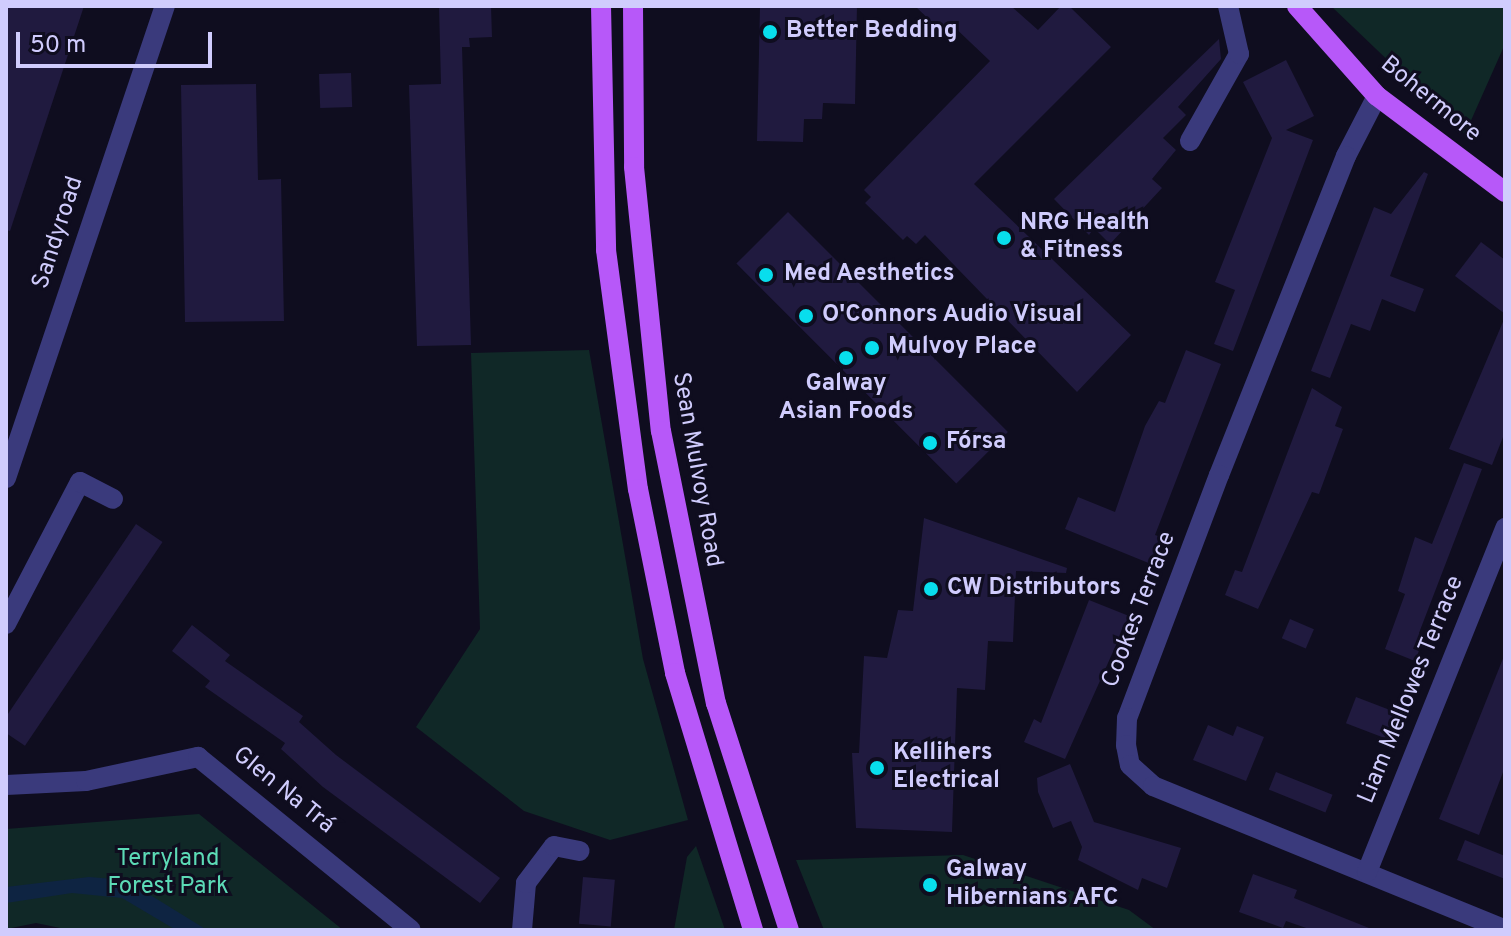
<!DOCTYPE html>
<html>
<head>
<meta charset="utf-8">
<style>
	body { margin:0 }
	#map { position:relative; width:1511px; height:936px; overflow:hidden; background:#0f0d1f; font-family:Overpass,sans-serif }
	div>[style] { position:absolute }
	.green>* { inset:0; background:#102827 }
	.water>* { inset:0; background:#0e2442 }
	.building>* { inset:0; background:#201a3f; transform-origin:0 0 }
	.minor>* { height:20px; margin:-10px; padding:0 10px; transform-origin:10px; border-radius:10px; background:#3a3a7c }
	.major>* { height:20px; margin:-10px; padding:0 10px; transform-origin:10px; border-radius:10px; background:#b758f9 }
	.dots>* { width:22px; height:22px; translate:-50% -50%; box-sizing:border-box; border:4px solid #0f0d1f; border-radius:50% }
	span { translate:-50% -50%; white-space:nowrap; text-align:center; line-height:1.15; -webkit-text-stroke:6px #0f0d1f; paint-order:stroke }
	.poi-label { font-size:24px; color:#d0ccfd; font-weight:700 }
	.left { translate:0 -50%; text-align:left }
	.street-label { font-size:24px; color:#d0ccfd }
	.park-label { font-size:24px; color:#5cdab6 }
	.frame { position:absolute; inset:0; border:8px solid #d0ccfd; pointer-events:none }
	.scale { position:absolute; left:16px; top:32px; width:196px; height:36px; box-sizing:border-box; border:4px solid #d0ccfd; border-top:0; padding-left:10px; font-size:24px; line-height:28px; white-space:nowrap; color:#d0ccfd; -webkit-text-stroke:6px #0f0d1f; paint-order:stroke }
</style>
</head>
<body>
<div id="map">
	<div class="green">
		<div style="clip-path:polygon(1331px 6px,1505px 6px,1505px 44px,1465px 134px)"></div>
		<div style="clip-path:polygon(589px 350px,643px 659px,688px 820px,610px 840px,524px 811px,416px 727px,480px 629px,471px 353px)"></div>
		<div style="clip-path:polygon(199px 814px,343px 930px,70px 930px,36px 923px,6px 929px,6px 829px)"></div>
		<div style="clip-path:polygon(696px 846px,723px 924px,725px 930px,674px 930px,687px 857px)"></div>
		<div style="clip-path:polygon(963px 855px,1129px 910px,1156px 930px,824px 930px,796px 860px)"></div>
	</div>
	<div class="water">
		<div style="clip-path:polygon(89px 877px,126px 880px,207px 930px,176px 930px,122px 898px,72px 893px,6px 903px,6px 887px)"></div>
	</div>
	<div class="building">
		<div style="clip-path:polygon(6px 6px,84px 6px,10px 231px,6px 230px)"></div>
		<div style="clip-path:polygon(439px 6px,491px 6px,492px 37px,469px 38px,470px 47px,462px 47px,471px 345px,417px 346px,409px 85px,441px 84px)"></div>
		<div style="clip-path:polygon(760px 6px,857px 6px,855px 104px,823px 103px,822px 119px,804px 119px,803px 142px,757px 141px)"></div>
		<div style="clip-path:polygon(915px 6px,1011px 6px,1038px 30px,1061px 6px,1069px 6px,1111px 47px,974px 184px,1131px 335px,1077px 392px,925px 235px,916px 244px,907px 236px,903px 240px,865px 203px,871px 197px,864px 190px,990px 61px,950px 23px,942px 32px)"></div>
		<div style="clip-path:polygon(1219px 39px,1221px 59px,1178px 107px,1186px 115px,1163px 138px,1176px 150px,1152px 179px,1162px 188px,1110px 244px,1094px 228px,1089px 235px,1054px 199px)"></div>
		<div style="clip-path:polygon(1286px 60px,1314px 116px,1286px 130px,1313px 140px,1233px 351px,1214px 344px,1235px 290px,1215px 282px,1272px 138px,1243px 82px)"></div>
		<div style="left:351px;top:73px;width:34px;height:32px;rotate:88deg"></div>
		<div style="clip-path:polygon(256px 84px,258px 180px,281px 179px,284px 321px,185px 322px,181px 85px)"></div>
		<div style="clip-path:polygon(1424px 172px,1428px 174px,1390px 276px,1424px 289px,1415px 312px,1382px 299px,1370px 331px,1351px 324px,1330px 378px,1311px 371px,1374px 207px,1391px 214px)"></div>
		<div style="left:788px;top:212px;width:311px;height:73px;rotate:45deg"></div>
		<div style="clip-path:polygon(1481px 242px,1505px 260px,1505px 314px,1455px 276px)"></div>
		<div style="clip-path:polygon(1505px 317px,1505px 432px,1492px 465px,1449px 449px)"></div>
		<div style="clip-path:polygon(1186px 350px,1221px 364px,1155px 535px,1161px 537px,1151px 564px,1065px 529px,1078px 497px,1115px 512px,1145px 426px,1159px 401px,1165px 403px)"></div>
		<div style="clip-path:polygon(1312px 388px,1342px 407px,1335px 426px,1343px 429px,1319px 494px,1312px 492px,1258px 609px,1225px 595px,1235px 570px,1242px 572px)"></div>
		<div style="clip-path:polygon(1464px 463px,1482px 469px,1419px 633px,1425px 635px,1415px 661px,1385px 649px,1405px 594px,1398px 591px,1415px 537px,1432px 544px)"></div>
		<div style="clip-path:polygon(924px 518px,1067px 568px,1066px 573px,1016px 571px,1013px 642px,988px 641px,985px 690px,957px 688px,952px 832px,856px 828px,852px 753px,859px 753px,864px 656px,887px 658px,898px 610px,913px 611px)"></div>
		<div style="left:136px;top:524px;width:32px;height:246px;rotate:34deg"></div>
		<div style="clip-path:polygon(1089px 600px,1129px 616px,1065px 759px,1024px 742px,1034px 719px,1041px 723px)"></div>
		<div style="left:1290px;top:619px;width:26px;height:21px;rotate:23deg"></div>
		<div style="clip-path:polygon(192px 625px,230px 655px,225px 661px,303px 716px,299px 722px,336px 755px,500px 878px,480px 903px,323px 787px,281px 749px,285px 743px,205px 687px,210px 681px,172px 651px)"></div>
		<div style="clip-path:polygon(1504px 656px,1505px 767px,1479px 835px,1439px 819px)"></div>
		<div style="left:1356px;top:697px;width:42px;height:28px;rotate:21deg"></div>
		<div style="clip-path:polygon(1208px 725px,1233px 736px,1237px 726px,1264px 737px,1246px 781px,1193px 760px)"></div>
		<div style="clip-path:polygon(1070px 764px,1094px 822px,1181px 848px,1167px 888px,1142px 878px,1138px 890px,1078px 860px,1082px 847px,1071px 821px,1053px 828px,1038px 792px,1037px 778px)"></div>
		<div style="left:1276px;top:772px;width:61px;height:19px;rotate:22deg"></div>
		<div style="clip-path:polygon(1465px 840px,1505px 856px,1505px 879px,1457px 860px)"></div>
		<div style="clip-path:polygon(1253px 874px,1297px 890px,1294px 898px,1374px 930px,1312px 930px,1286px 921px,1283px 928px,1239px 912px)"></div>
		<div style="left:583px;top:877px;width:32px;height:47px;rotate:5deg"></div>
	</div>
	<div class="minor">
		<div style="left:1377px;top:96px;width:68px;rotate:117.3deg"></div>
		<div style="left:1346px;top:156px;width:343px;rotate:111.7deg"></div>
		<div style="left:1219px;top:475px;width:260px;rotate:110.7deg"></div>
		<div style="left:1127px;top:718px;width:27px;rotate:92deg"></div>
		<div style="left:1126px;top:745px;width:20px;rotate:79deg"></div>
		<div style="left:1130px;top:765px;width:31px;rotate:42deg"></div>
		<div style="left:1153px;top:786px;width:380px;rotate:22.2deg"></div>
		<div style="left:1190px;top:141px;width:100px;rotate:-60.6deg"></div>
		<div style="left:1239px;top:54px;width:49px;rotate:-102.9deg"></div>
		<div style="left:6px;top:478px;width:498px;rotate:-71.4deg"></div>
		<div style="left:6px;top:624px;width:160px;rotate:-62.5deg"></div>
		<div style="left:80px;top:482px;width:37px;rotate:27deg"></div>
		<div style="left:6px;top:785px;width:80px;rotate:-2.9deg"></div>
		<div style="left:86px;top:781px;width:115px;rotate:-12.1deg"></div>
		<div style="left:198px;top:757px;width:274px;rotate:39.1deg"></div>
		<div style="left:1367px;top:872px;width:371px;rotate:-68.1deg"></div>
		<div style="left:522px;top:930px;width:47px;rotate:-85.1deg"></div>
		<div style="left:526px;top:883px;width:46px;rotate:-52.9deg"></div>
		<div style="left:554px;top:846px;width:26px;rotate:11deg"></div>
	</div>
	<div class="major">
		<div style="left:601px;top:6px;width:244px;rotate:88.8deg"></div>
		<div style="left:606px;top:250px;width:241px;rotate:82.4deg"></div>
		<div style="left:638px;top:489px;width:188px;rotate:78.6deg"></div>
		<div style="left:675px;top:673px;width:269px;rotate:73.1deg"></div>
		<div style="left:633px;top:6px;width:161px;rotate:89.6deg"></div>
		<div style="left:634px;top:167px;width:265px;rotate:84.2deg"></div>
		<div style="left:661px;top:431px;width:278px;rotate:78.6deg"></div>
		<div style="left:716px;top:703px;width:238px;rotate:72.2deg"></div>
		<div style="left:1297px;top:6px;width:120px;rotate:48.4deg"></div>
		<div style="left:1377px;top:96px;width:160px;rotate:36.9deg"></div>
	</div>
	<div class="dots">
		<div style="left:770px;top:32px;background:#08deed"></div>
		<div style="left:1004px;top:238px;background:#08deed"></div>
		<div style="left:766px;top:275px;background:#08deed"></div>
		<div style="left:806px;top:316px;background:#08deed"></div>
		<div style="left:872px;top:348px;background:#08deed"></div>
		<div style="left:846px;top:358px;background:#08deed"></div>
		<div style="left:930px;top:443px;background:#08deed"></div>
		<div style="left:931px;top:589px;background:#08deed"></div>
		<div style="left:877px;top:768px;background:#08deed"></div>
		<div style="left:930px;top:885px;background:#08deed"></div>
	</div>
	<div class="poi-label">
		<span class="left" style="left:786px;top:32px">Better Bedding</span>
		<span class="left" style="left:1020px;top:238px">NRG Health<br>&amp; Fitness</span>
		<span class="left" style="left:784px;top:275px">Med Aesthetics</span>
		<span class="left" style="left:822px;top:316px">O'Connors Audio Visual</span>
		<span class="left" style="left:888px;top:348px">Mulvoy Place</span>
		<span style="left:846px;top:399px">Galway<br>Asian Foods</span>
		<span class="left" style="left:946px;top:443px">Fórsa</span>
		<span class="left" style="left:947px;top:589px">CW Distributors</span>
		<span class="left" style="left:893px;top:768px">Kellihers<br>Electrical</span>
		<span class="left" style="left:946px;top:885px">Galway<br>Hibernians AFC</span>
	</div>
	<div class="street-label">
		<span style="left:1430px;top:100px;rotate:39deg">Bohermore</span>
		<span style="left:59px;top:233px;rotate:-72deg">Sandyroad</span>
		<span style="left:696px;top:470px;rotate:80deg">Sean Mulvoy Road</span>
		<span style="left:1140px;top:610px;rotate:-69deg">Cookes Terrace</span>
		<span style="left:1412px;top:690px;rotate:-68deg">Liam Mellowes Terrace</span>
		<span style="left:283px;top:791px;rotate:39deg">Glen Na Trá</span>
	</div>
	<div class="park-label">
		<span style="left:168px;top:874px">Terryland<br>Forest Park</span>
	</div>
	<div class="frame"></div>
	<div class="scale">50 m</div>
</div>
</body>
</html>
